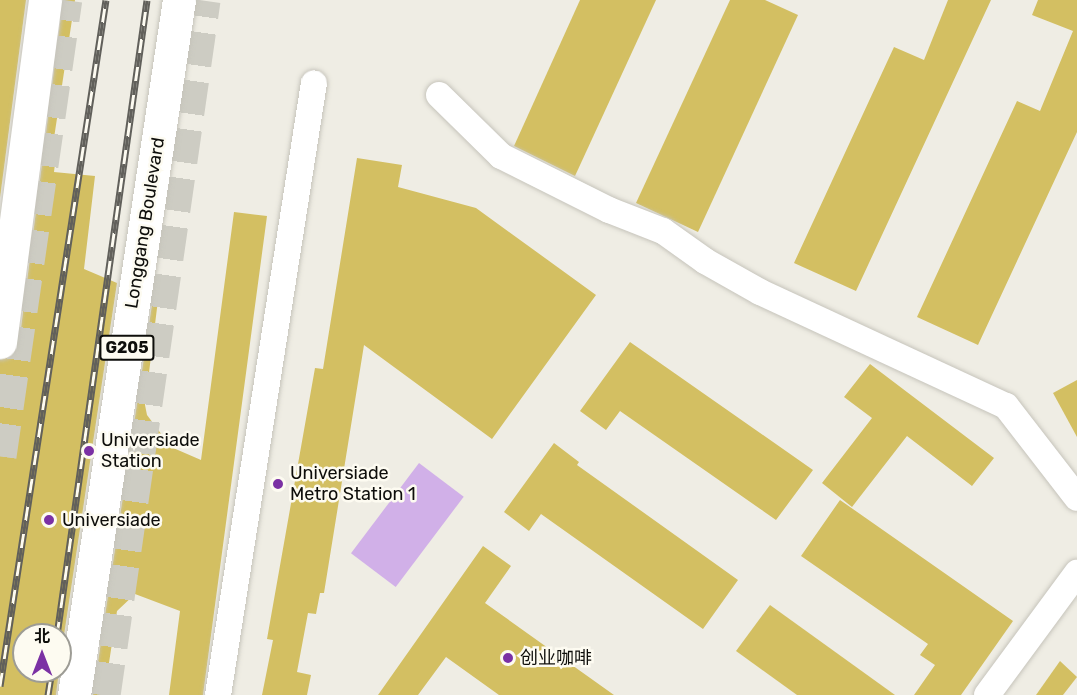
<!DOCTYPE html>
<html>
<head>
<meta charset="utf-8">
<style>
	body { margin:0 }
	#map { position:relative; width:1077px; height:695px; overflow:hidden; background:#efede4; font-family:Rubik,"Noto Sans SC",sans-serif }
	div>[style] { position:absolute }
	.green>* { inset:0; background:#d1b0e8; transform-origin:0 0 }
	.building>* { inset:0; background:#d3bf62 }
	.highway-tunnel>* { height:33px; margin-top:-16.5px; transform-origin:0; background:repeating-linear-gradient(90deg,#cdccc3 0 33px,transparent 0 49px) }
	.roads { filter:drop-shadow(0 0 2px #c6c4bb) drop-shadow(0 0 2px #c6c4bb) }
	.minor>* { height:26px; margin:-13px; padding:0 13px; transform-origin:13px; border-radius:13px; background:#fff }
	.major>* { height:33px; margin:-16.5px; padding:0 16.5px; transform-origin:16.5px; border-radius:16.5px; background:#fff }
	.rail>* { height:7px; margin-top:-3.5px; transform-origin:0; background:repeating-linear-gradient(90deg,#fdfbf1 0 14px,#61605b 0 28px); box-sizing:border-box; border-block:2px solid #61605b }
	.dots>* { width:16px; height:16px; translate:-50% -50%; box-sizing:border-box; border:3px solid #fdfbf1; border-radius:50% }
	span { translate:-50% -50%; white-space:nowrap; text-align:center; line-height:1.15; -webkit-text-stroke:5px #fdfbf1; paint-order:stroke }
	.shield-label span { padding:2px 4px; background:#fdfbf1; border:2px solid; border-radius:4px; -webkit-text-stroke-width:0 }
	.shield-label { font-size:16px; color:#0e0e0b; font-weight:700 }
	.street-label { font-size:18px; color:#0e0e0b }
	.poi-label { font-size:18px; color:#0e0e0b }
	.left { translate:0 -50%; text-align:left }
	.north { position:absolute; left:12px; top:623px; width:60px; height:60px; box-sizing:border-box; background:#fdfbf1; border:2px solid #9d9c95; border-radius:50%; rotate:0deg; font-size:16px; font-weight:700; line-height:24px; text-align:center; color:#0e0e0b }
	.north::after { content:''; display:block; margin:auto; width:21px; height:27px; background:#7b31a4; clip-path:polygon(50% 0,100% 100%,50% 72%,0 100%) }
</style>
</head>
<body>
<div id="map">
	<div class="green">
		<div style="left:419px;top:463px;width:56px;height:113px;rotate:37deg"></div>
	</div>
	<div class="building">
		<div style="clip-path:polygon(0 0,26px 0,0 198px)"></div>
		<div style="clip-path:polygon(63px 0,75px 0,54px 138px,58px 138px,54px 172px,95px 176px,84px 269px,117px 283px,60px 662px,60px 635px,24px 635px,24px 671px,59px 671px,56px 695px,0 695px,0 360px,14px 354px,19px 344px)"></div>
		<div style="clip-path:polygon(580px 0,656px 0,575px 176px,514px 146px)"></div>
		<div style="clip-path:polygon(730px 0,765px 0,798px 15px,698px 232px,636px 203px)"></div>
		<div style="clip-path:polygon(948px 0,991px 0,856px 291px,794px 263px,894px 47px,924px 60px)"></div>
		<div style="clip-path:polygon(1038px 0,1077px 0,1077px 132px,978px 345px,917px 317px,1017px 101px,1040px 111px,1073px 31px,1032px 15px)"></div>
		<div style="clip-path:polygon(357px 158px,402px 165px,398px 187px,476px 208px,596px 295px,492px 439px,364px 345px,324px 593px,320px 593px,316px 614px,308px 613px,297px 672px,311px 675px,307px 695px,262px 695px,273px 640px,267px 639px,315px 368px,323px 369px)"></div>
		<div style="clip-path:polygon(234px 212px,267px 216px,203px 695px,169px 695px,180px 611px,135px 594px,117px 611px,104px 695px,93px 695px,153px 298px,158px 300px,145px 405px,147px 415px,171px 447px,201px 460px)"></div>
		<div style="clip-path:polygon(630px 342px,813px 470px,776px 520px,620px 411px,606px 430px,580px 411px)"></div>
		<div style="clip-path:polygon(870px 364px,994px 458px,972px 486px,907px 436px,852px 507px,822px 483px,872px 418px,844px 397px)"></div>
		<div style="clip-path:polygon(1077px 380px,1077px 437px,1053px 393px)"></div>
		<div style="clip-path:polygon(554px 443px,579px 462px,577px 465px,738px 580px,703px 629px,541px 514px,529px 531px,504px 512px)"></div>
		<div style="clip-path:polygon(840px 500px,1013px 621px,961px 695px,914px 695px,935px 665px,920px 655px,928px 644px,801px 556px)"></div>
		<div style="clip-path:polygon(483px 546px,511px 566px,485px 603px,614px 695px,499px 695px,446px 657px,418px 695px,378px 695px)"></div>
		<div style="clip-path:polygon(770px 605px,895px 695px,797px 695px,736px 651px)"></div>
		<div style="clip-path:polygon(1060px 661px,1077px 677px,1063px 695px,1036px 695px)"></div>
	</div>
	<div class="highway-tunnel">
		<div style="left:0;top:456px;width:461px;rotate:-81.8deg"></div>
		<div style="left:104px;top:695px;width:702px;rotate:-81.81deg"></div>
	</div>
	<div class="roads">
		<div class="minor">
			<div style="left:439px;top:95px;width:87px;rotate:44.5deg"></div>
			<div style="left:501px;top:156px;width:121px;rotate:26.6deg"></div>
			<div style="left:609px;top:210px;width:58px;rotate:21.3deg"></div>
			<div style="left:663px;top:231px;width:52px;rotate:35.5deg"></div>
			<div style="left:705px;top:261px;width:63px;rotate:29.4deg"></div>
			<div style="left:760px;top:292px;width:271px;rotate:24.9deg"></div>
			<div style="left:1006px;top:406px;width:116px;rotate:52.3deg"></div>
			<div style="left:218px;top:695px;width:619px;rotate:-81.09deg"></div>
			<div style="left:987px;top:695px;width:152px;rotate:-53.6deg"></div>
		</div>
		<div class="major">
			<div style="left:0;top:342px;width:345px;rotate:-82.5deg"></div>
			<div style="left:74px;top:695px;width:703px;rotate:-81.41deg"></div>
		</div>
	</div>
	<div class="rail">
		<div style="left:57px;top:635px;width:641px;rotate:-81.93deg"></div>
		<div style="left:0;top:686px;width:694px;rotate:-81.22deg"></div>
		<div style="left:48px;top:695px;width:24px;rotate:-81deg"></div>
	</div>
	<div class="dots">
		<div style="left:89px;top:451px;background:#7b31a4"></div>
		<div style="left:278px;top:484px;background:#7b31a4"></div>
		<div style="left:49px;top:520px;background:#7b31a4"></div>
		<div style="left:508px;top:658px;background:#7b31a4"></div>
	</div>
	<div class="shield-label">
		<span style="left:127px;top:348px">G205</span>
	</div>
	<div class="street-label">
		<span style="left:145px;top:223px;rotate:-81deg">Longgang Boulevard</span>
	</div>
	<div class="poi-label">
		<span class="left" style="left:101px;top:451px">Universiade<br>Station</span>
		<span class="left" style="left:290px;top:484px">Universiade<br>Metro Station 1</span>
		<span class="left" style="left:62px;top:520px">Universiade</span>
		<span class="left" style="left:520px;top:658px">创业咖啡</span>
	</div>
	<div class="north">北</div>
</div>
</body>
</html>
